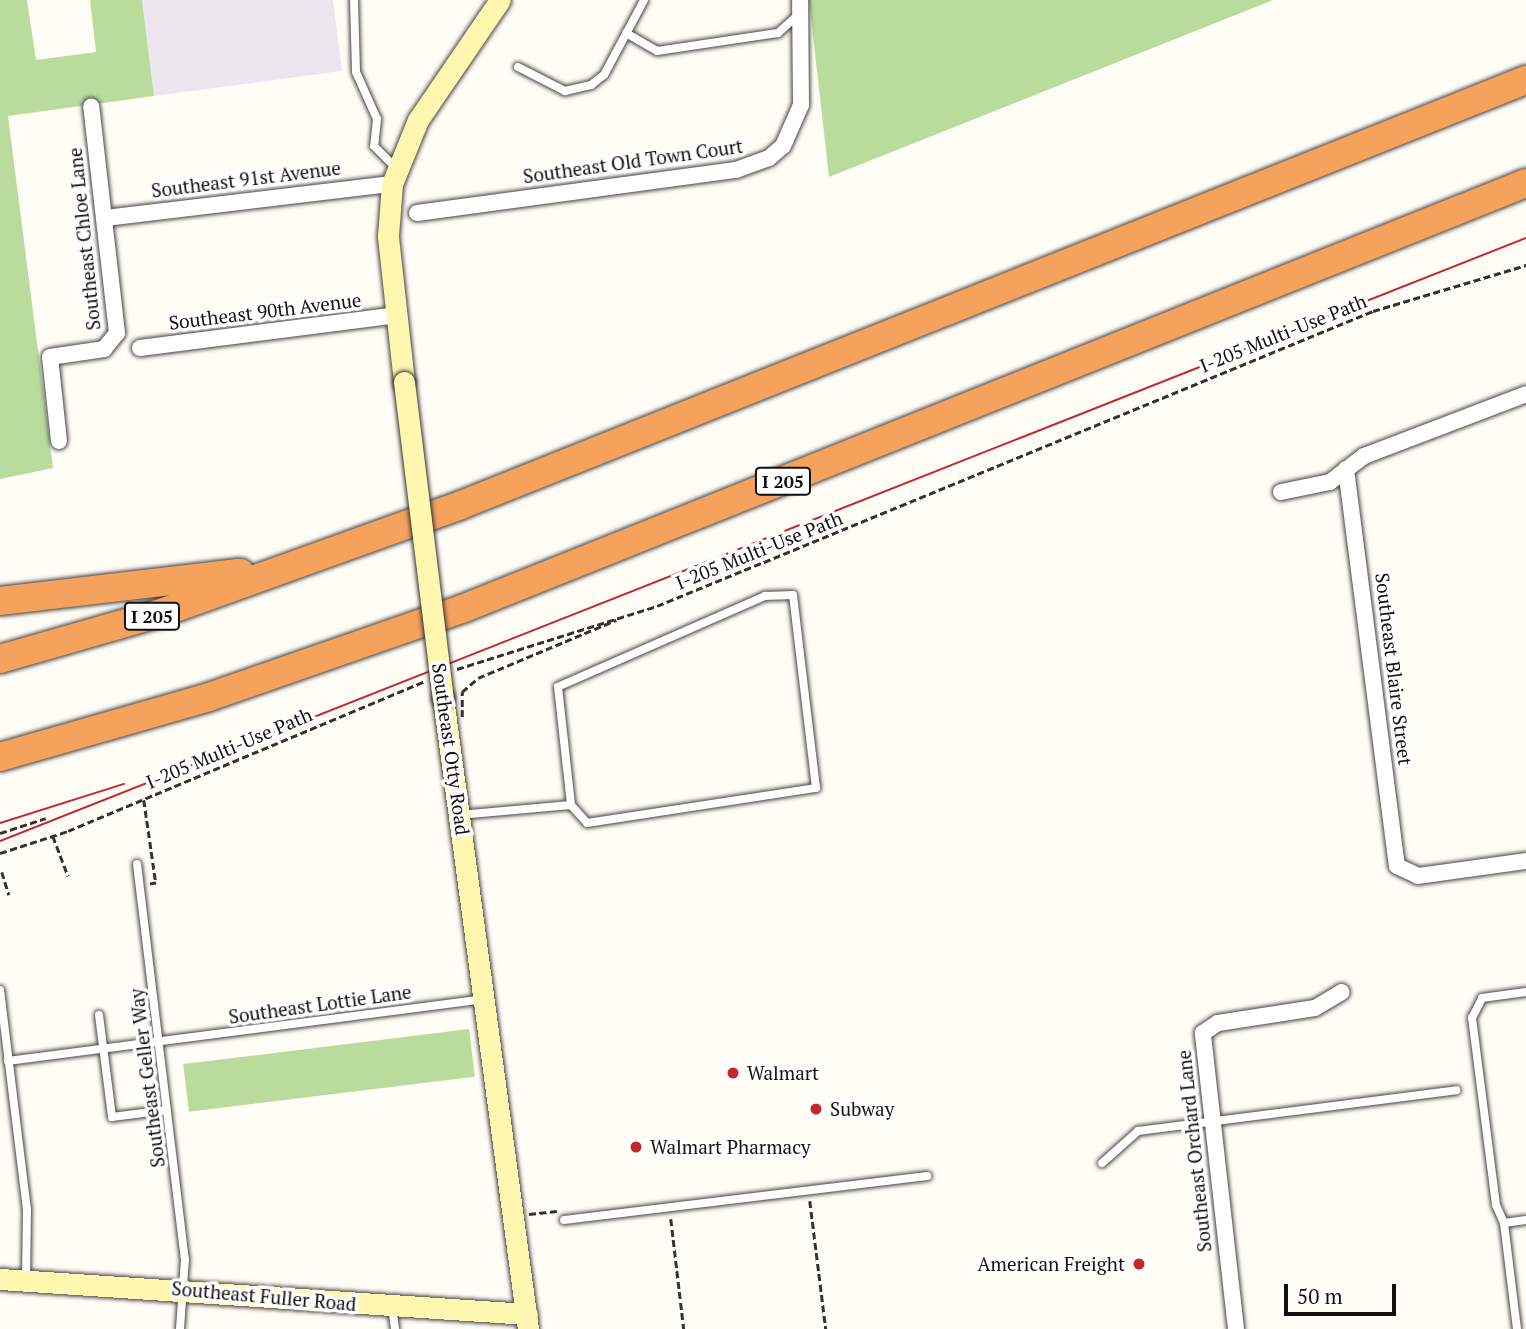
<!DOCTYPE html>
<html>
<head>
<meta charset="utf-8">
<style>
	body { margin:0 }
	#map { position:relative; width:1526px; height:1329px; overflow:hidden; background:#fffdf5; font-family:"PT Serif",serif }
	div>[style] { position:absolute }
	.industrial>* { inset:0; background:#eee6ef }
	.forest>* { inset:0; background:#b9dc9c; transform-origin:0 0 }
	.path>* { height:2.5px; margin-top:-1.25px; transform-origin:0; background:repeating-linear-gradient(90deg,#333 0 7px,transparent 0 10.5px) }
	.roads { filter:drop-shadow(0 0 2px #444) drop-shadow(0 0 2px #444) }
	.lane>* { height:8px; margin:-4px; padding:0 4px; transform-origin:4px; border-radius:4px; background:#fff }
	.street>* { height:16px; margin:-8px; padding:0 8px; transform-origin:8px; border-radius:8px; background:#fff }
	.secondary>* { height:21px; margin:-10.5px; padding:0 10.5px; transform-origin:10.5px; border-radius:10.5px; background:#fff6b0 }
	.highway>* { height:28px; margin:-14px; padding:0 14px; transform-origin:14px; border-radius:14px; background:#f5a25d }
	.tram>* { height:2px; margin:-1px; padding:0 1px; transform-origin:1px; border-radius:1px; background:#c4262e }
	.bridges { filter:drop-shadow(0 0 2px #333) drop-shadow(0 0 2px #333) }
	.secondary-bridge>* { height:21px; margin:-10.5px; padding:0 10.5px; transform-origin:10.5px; border-radius:10.5px; background:#fff6b0 }
	.dots>* { width:19px; height:19px; translate:-50% -50%; box-sizing:border-box; border:4px solid #fff; border-radius:50% }
	span { translate:-50% -50%; white-space:nowrap; text-align:center; line-height:1.15; -webkit-text-stroke:7px #fff; paint-order:stroke }
	.shield-label span { padding:2px 5px; background:#fff; border:2px solid; border-radius:5px; -webkit-text-stroke-width:0 }
	.shield-label { font-size:18px; color:#111; font-weight:700 }
	.street-label { font-size:19px; color:#111 }
	.poi-label { font-size:19px; color:#111 }
	.left { translate:0 -50%; text-align:left }
	.right { translate:-100% -50%; text-align:right }
	.scale { position:absolute; left:1284px; top:1284px; width:112px; height:32px; box-sizing:border-box; border:4px solid #111; border-top:0; padding-left:9px; font-size:21px; line-height:24px; white-space:nowrap; color:#111; -webkit-text-stroke:5px #fff; paint-order:stroke }
</style>
</head>
<body>
<div id="map">
	<div class="industrial">
		<div style="clip-path:polygon(142px 0,333px 0,342px 71px,154px 96px)"></div>
	</div>
	<div class="forest">
		<div style="clip-path:polygon(0 0,27px 0,36px 60px,96px 52px,90px 0,142px 0,154px 96px,8px 116px,53px 468px,0 479px)"></div>
		<div style="clip-path:polygon(809px 0,1273px 0,829px 177px)"></div>
		<div style="left:469px;top:1029px;width:48px;height:288px;rotate:83deg"></div>
	</div>
	<div class="path">
		<div style="left:457px;top:669px;width:210px;rotate:-17.5deg"></div>
		<div style="left:657px;top:606px;width:774px;rotate:-22.39deg"></div>
		<div style="left:1373px;top:311px;width:160px;rotate:-16.7deg"></div>
		<div style="left:462px;top:717px;width:25px;rotate:-90deg"></div>
		<div style="left:462px;top:692px;width:21px;rotate:-41deg"></div>
		<div style="left:478px;top:678px;width:150px;rotate:-22.8deg"></div>
		<div style="left:144px;top:800px;width:84px;rotate:81.8deg"></div>
		<div style="left:156px;top:883px;width:6px;rotate:171deg"></div>
		<div style="left:0;top:833px;width:48px;rotate:-18.1deg"></div>
		<div style="left:53px;top:836px;width:43px;rotate:69.4deg"></div>
		<div style="left:0;top:853px;width:71px;rotate:-17.9deg"></div>
		<div style="left:68px;top:831px;width:387px;rotate:-22.8deg"></div>
		<div style="left:2px;top:872px;width:24px;rotate:73deg"></div>
		<div style="left:810px;top:1201px;width:129px;rotate:82.9deg"></div>
		<div style="left:529px;top:1214px;width:28px;rotate:-6deg"></div>
		<div style="left:671px;top:1219px;width:111px;rotate:83.3deg"></div>
	</div>
	<div class="roads">
		<div class="lane">
			<div style="left:354px;top:0;width:72px;rotate:88.4deg"></div>
			<div style="left:356px;top:72px;width:51px;rotate:65.9deg"></div>
			<div style="left:377px;top:119px;width:27px;rotate:96deg"></div>
			<div style="left:374px;top:146px;width:31px;rotate:45deg"></div>
			<div style="left:626px;top:33px;width:36px;rotate:30deg"></div>
			<div style="left:657px;top:51px;width:122px;rotate:-8.5deg"></div>
			<div style="left:778px;top:33px;width:28px;rotate:-42deg"></div>
			<div style="left:518px;top:67px;width:53px;rotate:27.1deg"></div>
			<div style="left:565px;top:91px;width:27px;rotate:-13deg"></div>
			<div style="left:591px;top:85px;width:16px;rotate:-38deg"></div>
			<div style="left:604px;top:75px;width:85px;rotate:-61.9deg"></div>
			<div style="left:459px;top:815px;width:112px;rotate:-5.1deg"></div>
			<div style="left:571px;top:805px;width:24px;rotate:48deg"></div>
			<div style="left:587px;top:823px;width:232px;rotate:-8.7deg"></div>
			<div style="left:816px;top:788px;width:194px;rotate:-96.8deg"></div>
			<div style="left:793px;top:595px;width:28px;rotate:178deg"></div>
			<div style="left:765px;top:596px;width:226px;rotate:156.3deg"></div>
			<div style="left:558px;top:687px;width:119px;rotate:83.7deg"></div>
			<div style="left:137px;top:864px;width:398px;rotate:83.1deg"></div>
			<div style="left:185px;top:1259px;width:70px;rotate:94.1deg"></div>
			<div style="left:0;top:990px;width:221px;rotate:83deg"></div>
			<div style="left:27px;top:1209px;width:70px;rotate:90.8deg"></div>
			<div style="left:99px;top:1015px;width:103px;rotate:82.7deg"></div>
			<div style="left:112px;top:1117px;width:55px;rotate:-7.3deg"></div>
			<div style="left:8px;top:1061px;width:479px;rotate:-7.4deg"></div>
			<div style="left:1102px;top:1163px;width:48px;rotate:-41.6deg"></div>
			<div style="left:1138px;top:1131px;width:321px;rotate:-7.3deg"></div>
			<div style="left:564px;top:1220px;width:366px;rotate:-6.9deg"></div>
			<div style="left:1504px;top:1223px;width:20px;rotate:-114deg"></div>
			<div style="left:1496px;top:1205px;width:189px;rotate:-97.3deg"></div>
			<div style="left:1472px;top:1018px;width:22px;rotate:-63deg"></div>
			<div style="left:1482px;top:998px;width:44px;rotate:-7.8deg"></div>
			<div style="left:392px;top:1307px;width:22px;rotate:82deg"></div>
			<div style="left:1517px;top:1329px;width:107px;rotate:-97deg"></div>
			<div style="left:1504px;top:1223px;width:22px;rotate:-8deg"></div>
		</div>
		<div class="street">
			<div style="left:417px;top:213px;width:322px;rotate:-7.7deg"></div>
			<div style="left:736px;top:170px;width:35px;rotate:-20deg"></div>
			<div style="left:769px;top:158px;width:18px;rotate:-41deg"></div>
			<div style="left:783px;top:146px;width:45px;rotate:-66.3deg"></div>
			<div style="left:801px;top:105px;width:105px;rotate:-90.5deg"></div>
			<div style="left:105px;top:218px;width:289px;rotate:-6.8deg"></div>
			<div style="left:140px;top:348px;width:258px;rotate:-7.3deg"></div>
			<div style="left:59px;top:441px;width:84px;rotate:-96.1deg"></div>
			<div style="left:50px;top:357px;width:55px;rotate:-8.4deg"></div>
			<div style="left:104px;top:349px;width:21px;rotate:-51deg"></div>
			<div style="left:117px;top:333px;width:228px;rotate:-96.5deg"></div>
			<div style="left:1346px;top:469px;width:400px;rotate:82.7deg"></div>
			<div style="left:1397px;top:866px;width:23px;rotate:25deg"></div>
			<div style="left:1418px;top:876px;width:109px;rotate:-7.9deg"></div>
			<div style="left:1281px;top:492px;width:50px;rotate:-11.5deg"></div>
			<div style="left:1330px;top:482px;width:43px;rotate:-37.4deg"></div>
			<div style="left:1364px;top:456px;width:173px;rotate:-20.9deg"></div>
			<div style="left:1236px;top:1329px;width:298px;rotate:-96.4deg"></div>
			<div style="left:1203px;top:1033px;width:18px;rotate:-34deg"></div>
			<div style="left:1218px;top:1023px;width:98px;rotate:-8.8deg"></div>
			<div style="left:1315px;top:1008px;width:31px;rotate:-31deg"></div>
		</div>
		<div class="secondary">
			<div style="left:404px;top:382px;width:147px;rotate:-96.3deg"></div>
			<div style="left:388px;top:236px;width:52px;rotate:-85.6deg"></div>
			<div style="left:392px;top:184px;width:69px;rotate:-67.9deg"></div>
			<div style="left:418px;top:120px;width:145px;rotate:-55.7deg"></div>
			<div style="left:443px;top:698px;width:637px;rotate:82.33deg"></div>
			<div style="left:0;top:1279px;width:528px;rotate:3.8deg"></div>
		</div>
		<div class="highway">
			<div style="left:0;top:601px;width:242px;rotate:-6.7deg"></div>
			<div style="left:0;top:659px;width:171px;rotate:-16deg"></div>
			<div style="left:164px;top:612px;width:316px;rotate:-19.8deg"></div>
			<div style="left:461px;top:505px;width:1147px;rotate:-21.76deg"></div>
			<div style="left:0;top:757px;width:217px;rotate:-16deg"></div>
			<div style="left:209px;top:697px;width:268px;rotate:-19.2deg"></div>
			<div style="left:462px;top:609px;width:1146px;rotate:-21.82deg"></div>
		</div>
	</div>
	<div class="tram">
		<div style="left:0;top:823px;width:130px;rotate:-17.5deg"></div>
		<div style="left:0;top:841px;width:1641px;rotate:-21.56deg"></div>
	</div>
	<div class="bridges">
		<div class="secondary-bridge">
			<div style="left:404px;top:382px;width:318px;rotate:83deg"></div>
		</div>
	</div>
	<div class="dots">
		<div style="left:733px;top:1073px;background:#c4262e"></div>
		<div style="left:816px;top:1109px;background:#c4262e"></div>
		<div style="left:636px;top:1147px;background:#c4262e"></div>
		<div style="left:1139px;top:1264px;background:#c4262e"></div>
	</div>
	<div class="shield-label">
		<span style="left:783px;top:481px">I 205</span>
		<span style="left:152px;top:616px">I 205</span>
	</div>
	<div class="street-label">
		<span style="left:633px;top:161px;rotate:-8deg">Southeast Old Town Court</span>
		<span style="left:246px;top:179px;rotate:-7deg">Southeast 91st Avenue</span>
		<span style="left:84px;top:239px;rotate:-96deg">Southeast Chloe Lane</span>
		<span style="left:265px;top:311px;rotate:-7deg">Southeast 90th Avenue</span>
		<span style="left:1283px;top:333px;rotate:-22deg">I-205 Multi-Use Path</span>
		<span style="left:759px;top:550px;rotate:-22deg">I-205 Multi-Use Path</span>
		<span style="left:1394px;top:669px;rotate:83deg">Southeast Blaire Street</span>
		<span style="left:229px;top:748px;rotate:-23deg">I-205 Multi-Use Path</span>
		<span style="left:451px;top:749px;rotate:82deg">Southeast Otty Road</span>
		<span style="left:320px;top:1004px;rotate:-8deg">Southeast Lottie Lane</span>
		<span style="left:147px;top:1078px;rotate:-97deg">Southeast Geller Way</span>
		<span style="left:1194px;top:1151px;rotate:-96deg">Southeast Orchard Lane</span>
		<span style="left:264px;top:1296px;rotate:5deg">Southeast Fuller Road</span>
	</div>
	<div class="poi-label">
		<span class="left" style="left:747px;top:1073px">Walmart</span>
		<span class="left" style="left:830px;top:1109px">Subway</span>
		<span class="left" style="left:650px;top:1147px">Walmart Pharmacy</span>
		<span class="right" style="left:1125px;top:1264px">American Freight</span>
	</div>
	<div class="scale">50 m</div>
</div>
</body>
</html>
